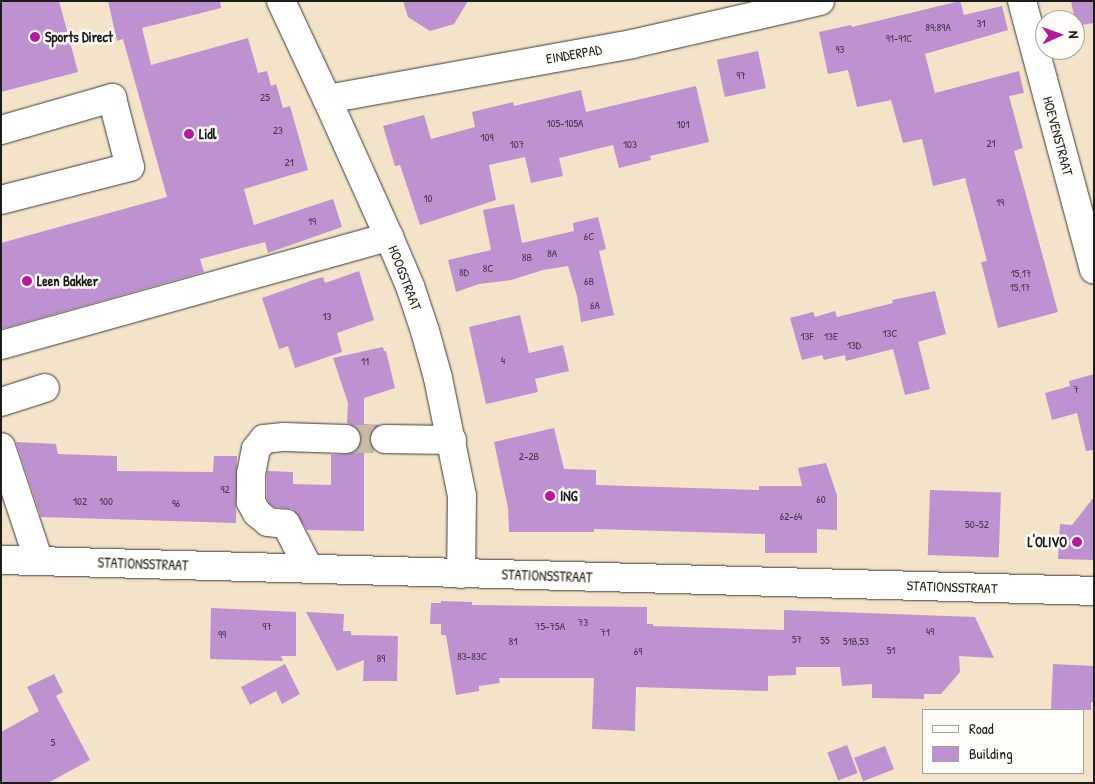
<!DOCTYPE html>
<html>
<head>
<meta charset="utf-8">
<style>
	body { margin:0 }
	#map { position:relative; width:1095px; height:784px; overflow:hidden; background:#f3e3c9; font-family:"Patrick Hand",sans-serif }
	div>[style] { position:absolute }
	.building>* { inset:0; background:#be92d1; transform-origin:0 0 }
	.minor-tunnel>* { height:28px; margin-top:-14px; transform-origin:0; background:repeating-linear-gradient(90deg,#c8bba6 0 28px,transparent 0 42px) }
	.roads { filter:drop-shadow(0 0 1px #3c3a36) drop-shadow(0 0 1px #3c3a36) }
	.minor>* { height:28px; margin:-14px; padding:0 14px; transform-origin:14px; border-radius:14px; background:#fff }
	.major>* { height:28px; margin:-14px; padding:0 14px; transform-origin:14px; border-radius:14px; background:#fff }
	.dots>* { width:14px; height:14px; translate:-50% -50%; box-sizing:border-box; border:2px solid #fdfcf7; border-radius:50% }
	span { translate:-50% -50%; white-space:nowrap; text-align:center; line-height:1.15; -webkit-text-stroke:5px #fdfcf7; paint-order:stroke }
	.number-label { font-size:11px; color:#443a49 }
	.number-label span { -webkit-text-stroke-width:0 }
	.poi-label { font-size:14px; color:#1c1c1c; font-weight:700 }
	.left { translate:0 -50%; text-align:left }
	.right { translate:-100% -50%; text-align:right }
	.street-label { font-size:14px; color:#1c1c1c }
	.frame { position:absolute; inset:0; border:2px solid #1c1c1c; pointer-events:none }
	.legend { position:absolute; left:922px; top:709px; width:162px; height:65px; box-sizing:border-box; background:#fdfcf7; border:1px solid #a3a29f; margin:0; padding:6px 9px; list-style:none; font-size:15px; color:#1c1c1c }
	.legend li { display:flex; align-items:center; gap:10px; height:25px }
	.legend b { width:25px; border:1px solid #a3a29f }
	.north { position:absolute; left:1035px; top:10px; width:50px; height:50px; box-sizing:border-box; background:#fdfcf7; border:1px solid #a3a29f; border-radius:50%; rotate:88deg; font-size:14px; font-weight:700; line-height:20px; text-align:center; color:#1c1c1c }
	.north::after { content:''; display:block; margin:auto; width:18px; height:22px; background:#b5179e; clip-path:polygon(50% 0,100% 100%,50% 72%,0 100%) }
</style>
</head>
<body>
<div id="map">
	<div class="building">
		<div style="clip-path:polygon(1px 1px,59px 1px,78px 72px,1px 92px)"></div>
		<div style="clip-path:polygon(108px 1px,220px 1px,221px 8px,142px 28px,151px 65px,248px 38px,258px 73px,267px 71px,271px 86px,276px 84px,283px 108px,290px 106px,308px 170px,244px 189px,254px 225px,333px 199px,342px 227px,268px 253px,265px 242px,200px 259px,204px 272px,1px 329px,1px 243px,167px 197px,123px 39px,117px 41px)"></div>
		<div style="clip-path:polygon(403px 1px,468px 1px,454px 24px,430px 31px,408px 17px)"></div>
		<div style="clip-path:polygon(960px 1px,964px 15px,1002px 6px,1008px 30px,925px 54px,935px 93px,1019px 71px,1024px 93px,1009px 96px,1023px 148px,1014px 151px,1058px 312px,998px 328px,981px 262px,987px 261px,965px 178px,933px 186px,922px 139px,903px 143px,891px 100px,857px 107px,848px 70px,828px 74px,819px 32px,851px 25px,852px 27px)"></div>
		<div style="clip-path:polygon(1071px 1px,1094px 1px,1094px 23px,1076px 26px)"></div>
		<div style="left:758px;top:51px;width:38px;height:42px;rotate:78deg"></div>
		<div style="clip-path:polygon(696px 86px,709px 142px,650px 156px,651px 160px,619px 168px,613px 145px,559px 158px,563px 176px,531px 183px,525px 157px,489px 165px,496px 200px,420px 225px,400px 165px,395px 166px,383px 126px,424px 115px,431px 139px,475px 127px,472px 112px,513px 102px,514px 106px,581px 90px,586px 112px)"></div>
		<div style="clip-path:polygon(514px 204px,522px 243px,574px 231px,573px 223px,598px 217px,606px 249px,599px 251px,614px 315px,581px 322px,577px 296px,568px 266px,543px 270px,511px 280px,479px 284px,456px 292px,448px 260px,491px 250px,483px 210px)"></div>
		<div style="clip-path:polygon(359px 271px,374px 320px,337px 333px,342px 352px,295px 368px,288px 346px,279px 349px,262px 298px,313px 280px,323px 277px,325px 283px)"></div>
		<div style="clip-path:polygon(935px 291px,946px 334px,918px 342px,930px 389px,905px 395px,893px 349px,846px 361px,845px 355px,824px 360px,822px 355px,802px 360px,790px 318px,813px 312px,815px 317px,835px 311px,837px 317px,893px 303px,892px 300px)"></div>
		<div style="clip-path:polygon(520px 315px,529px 353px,563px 345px,569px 371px,535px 379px,538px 392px,486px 404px,469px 327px)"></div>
		<div style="clip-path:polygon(383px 347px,384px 351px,386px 351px,395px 388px,364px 398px,364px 424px,380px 425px,372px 431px,369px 438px,374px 449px,364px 449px,364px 531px,307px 530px,293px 509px,274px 507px,269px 503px,267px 498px,267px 471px,293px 472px,293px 484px,331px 485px,331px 455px,353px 453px,359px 447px,362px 439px,360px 432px,355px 426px,347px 423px,348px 403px,333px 358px)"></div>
		<div style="clip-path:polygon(1094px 374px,1094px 450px,1086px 451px,1077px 413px,1052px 420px,1045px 393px,1070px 386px,1069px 381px)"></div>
		<div style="clip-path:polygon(554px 428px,564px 469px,596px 470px,596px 485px,759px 490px,759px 486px,802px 486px,798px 468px,826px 463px,837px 495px,837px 530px,817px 529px,817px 553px,765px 553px,765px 534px,594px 529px,594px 532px,509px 532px,508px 508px,494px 442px)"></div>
		<div style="clip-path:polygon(16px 442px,56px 444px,58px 454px,117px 456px,117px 471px,213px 472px,214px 456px,237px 456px,236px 523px,41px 517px)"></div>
		<div style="left:930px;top:490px;width:71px;height:65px;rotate:2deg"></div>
		<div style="clip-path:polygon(1094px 497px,1094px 560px,1058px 559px,1060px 524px,1072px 525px)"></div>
		<div style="clip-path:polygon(441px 601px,472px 602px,472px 605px,647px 607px,647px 624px,653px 624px,653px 626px,749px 629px,784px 630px,784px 610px,975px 617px,994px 658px,959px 656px,960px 672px,941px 694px,924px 694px,924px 699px,872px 698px,872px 684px,842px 686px,840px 667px,796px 667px,796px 675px,768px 676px,768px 691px,636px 687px,635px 731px,592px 729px,594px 678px,499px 678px,500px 683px,479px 686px,479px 691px,456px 695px,446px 635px,441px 635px,441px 624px,430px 624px,431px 603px,441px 603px)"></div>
		<div style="clip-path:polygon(211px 608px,296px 612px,296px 656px,281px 656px,283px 661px,210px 659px)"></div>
		<div style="clip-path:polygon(306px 612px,344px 614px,343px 631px,351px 631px,351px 635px,398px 636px,397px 681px,363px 681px,364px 660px,337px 671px)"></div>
		<div style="clip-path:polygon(285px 664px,300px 694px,282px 704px,276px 691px,250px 705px,241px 687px)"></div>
		<div style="clip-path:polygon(1053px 664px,1094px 666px,1094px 702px,1091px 702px,1091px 710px,1051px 710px)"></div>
		<div style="clip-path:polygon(54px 674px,63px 692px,56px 696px,90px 760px,48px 783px,1px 783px,1px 732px,39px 711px,27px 687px)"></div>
		<div style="left:847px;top:745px;width:30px;height:21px;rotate:69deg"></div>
		<div style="left:885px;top:746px;width:25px;height:33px;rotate:69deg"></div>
	</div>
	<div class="minor-tunnel">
		<div style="left:346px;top:439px;width:39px"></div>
	</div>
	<div class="roads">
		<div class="minor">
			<div style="left:281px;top:1px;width:108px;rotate:64.9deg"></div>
			<div style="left:327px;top:99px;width:151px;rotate:65.8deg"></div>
			<div style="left:389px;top:237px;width:53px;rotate:66.8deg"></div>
			<div style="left:410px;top:286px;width:47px;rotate:71.6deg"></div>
			<div style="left:425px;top:331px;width:49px;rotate:74.5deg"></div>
			<div style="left:438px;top:378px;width:120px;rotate:78.5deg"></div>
			<div style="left:462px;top:496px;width:78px;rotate:90.7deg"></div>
			<div style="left:327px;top:99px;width:310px;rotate:-10.2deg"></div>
			<div style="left:632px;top:44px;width:193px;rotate:-12.9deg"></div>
			<div style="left:1px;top:130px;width:116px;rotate:-16.1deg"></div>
			<div style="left:112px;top:98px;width:71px;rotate:75.4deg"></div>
			<div style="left:130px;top:167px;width:133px;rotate:165.7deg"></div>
			<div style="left:1px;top:345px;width:403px;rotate:-15.6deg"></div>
			<div style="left:1px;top:402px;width:46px;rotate:-17.7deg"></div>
			<div style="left:385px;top:439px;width:67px;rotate:0.9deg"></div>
			<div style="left:1px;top:447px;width:120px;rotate:71.6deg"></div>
			<div style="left:309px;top:569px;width:51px;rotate:-117.1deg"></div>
			<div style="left:286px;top:524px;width:18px;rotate:-174deg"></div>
			<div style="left:268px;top:522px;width:14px;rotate:-141deg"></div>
			<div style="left:257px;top:513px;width:13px;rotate:-119deg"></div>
			<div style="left:251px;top:502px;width:28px;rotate:-90deg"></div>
			<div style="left:251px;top:474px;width:25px;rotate:-79deg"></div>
			<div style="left:256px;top:449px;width:13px;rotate:-51deg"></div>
			<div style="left:264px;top:439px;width:20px;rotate:-6deg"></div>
			<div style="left:284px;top:437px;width:62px;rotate:1.8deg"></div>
		</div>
		<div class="major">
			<div style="left:1022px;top:1px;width:278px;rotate:75deg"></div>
			<div style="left:1px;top:560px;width:1093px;rotate:1.62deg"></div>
		</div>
	</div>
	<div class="dots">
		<div style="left:35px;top:37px;background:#b5179e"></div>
		<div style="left:189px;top:134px;background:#b5179e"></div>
		<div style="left:27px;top:281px;background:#b5179e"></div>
		<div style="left:550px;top:496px;background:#b5179e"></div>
		<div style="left:1077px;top:542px;background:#b5179e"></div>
	</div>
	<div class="number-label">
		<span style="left:981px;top:23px">31</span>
		<span style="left:938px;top:27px">89;89A</span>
		<span style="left:899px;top:38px">91-91C</span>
		<span style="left:840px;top:49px">93</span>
		<span style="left:741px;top:75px">97</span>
		<span style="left:265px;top:97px">25</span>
		<span style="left:565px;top:123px">105-105A</span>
		<span style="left:683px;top:124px">101</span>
		<span style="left:278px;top:130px">23</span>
		<span style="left:487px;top:137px">109</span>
		<span style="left:991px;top:143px">21</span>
		<span style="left:517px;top:144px">107</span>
		<span style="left:630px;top:144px">103</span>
		<span style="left:289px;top:162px">21</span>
		<span style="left:428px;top:198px">10</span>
		<span style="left:1000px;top:202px">19</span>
		<span style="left:312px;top:221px">19</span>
		<span style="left:589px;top:236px">6C</span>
		<span style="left:552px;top:253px">8A</span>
		<span style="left:527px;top:257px">8B</span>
		<span style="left:488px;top:268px">8C</span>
		<span style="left:464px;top:272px">8D</span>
		<span style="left:1021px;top:273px">15,17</span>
		<span style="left:589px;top:281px">6B</span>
		<span style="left:1020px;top:287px">15,17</span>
		<span style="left:595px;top:305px">6A</span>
		<span style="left:327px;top:316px">13</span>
		<span style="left:890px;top:333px">13C</span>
		<span style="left:807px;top:336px">13F</span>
		<span style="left:831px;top:336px">13E</span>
		<span style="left:854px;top:345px">13D</span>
		<span style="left:503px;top:360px">4</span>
		<span style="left:365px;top:361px">11</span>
		<span style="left:1076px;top:389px">7</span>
		<span style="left:529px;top:456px">2-2B</span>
		<span style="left:225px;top:489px">92</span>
		<span style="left:821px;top:499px">60</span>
		<span style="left:80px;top:501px">102</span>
		<span style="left:106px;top:501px">100</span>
		<span style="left:176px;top:503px">96</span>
		<span style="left:791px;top:516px">62-64</span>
		<span style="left:977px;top:524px">50-52</span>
		<span style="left:583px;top:622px">73</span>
		<span style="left:267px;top:626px">97</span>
		<span style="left:550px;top:626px">75-75A</span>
		<span style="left:930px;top:631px">49</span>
		<span style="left:605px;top:632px">71</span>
		<span style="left:222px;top:634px">99</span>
		<span style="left:797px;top:639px">57</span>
		<span style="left:825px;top:640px">55</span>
		<span style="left:513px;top:641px">81</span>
		<span style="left:856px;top:641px">51B,53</span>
		<span style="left:891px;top:650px">51</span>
		<span style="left:638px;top:651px">69</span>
		<span style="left:472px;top:656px">83-83C</span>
		<span style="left:381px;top:658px">89</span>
		<span style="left:53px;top:742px">5</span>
	</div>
	<div class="poi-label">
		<span class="left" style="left:45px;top:37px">Sports Direct</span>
		<span class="left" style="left:199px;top:134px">Lidl</span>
		<span class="left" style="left:37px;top:281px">Leen Bakker</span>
		<span class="left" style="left:560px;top:496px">ING</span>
		<span class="right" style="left:1067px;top:542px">L'OLIVO</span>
	</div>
	<div class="street-label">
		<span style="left:574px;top:54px;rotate:-10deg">EINDERPAD</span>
		<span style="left:1058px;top:136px;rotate:75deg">HOEVENSTRAAT</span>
		<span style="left:405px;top:278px;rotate:69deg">HOOGSTRAAT</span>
		<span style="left:143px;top:564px;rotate:2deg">STATIONSSTRAAT</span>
		<span style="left:547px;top:576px;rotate:2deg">STATIONSSTRAAT</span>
		<span style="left:952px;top:587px;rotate:2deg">STATIONSSTRAAT</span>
	</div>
	<div class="frame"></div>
	<ul class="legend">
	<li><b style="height:6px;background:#fff"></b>Road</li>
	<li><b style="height:14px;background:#be92d1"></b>Building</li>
	</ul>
	<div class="north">N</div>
</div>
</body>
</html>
